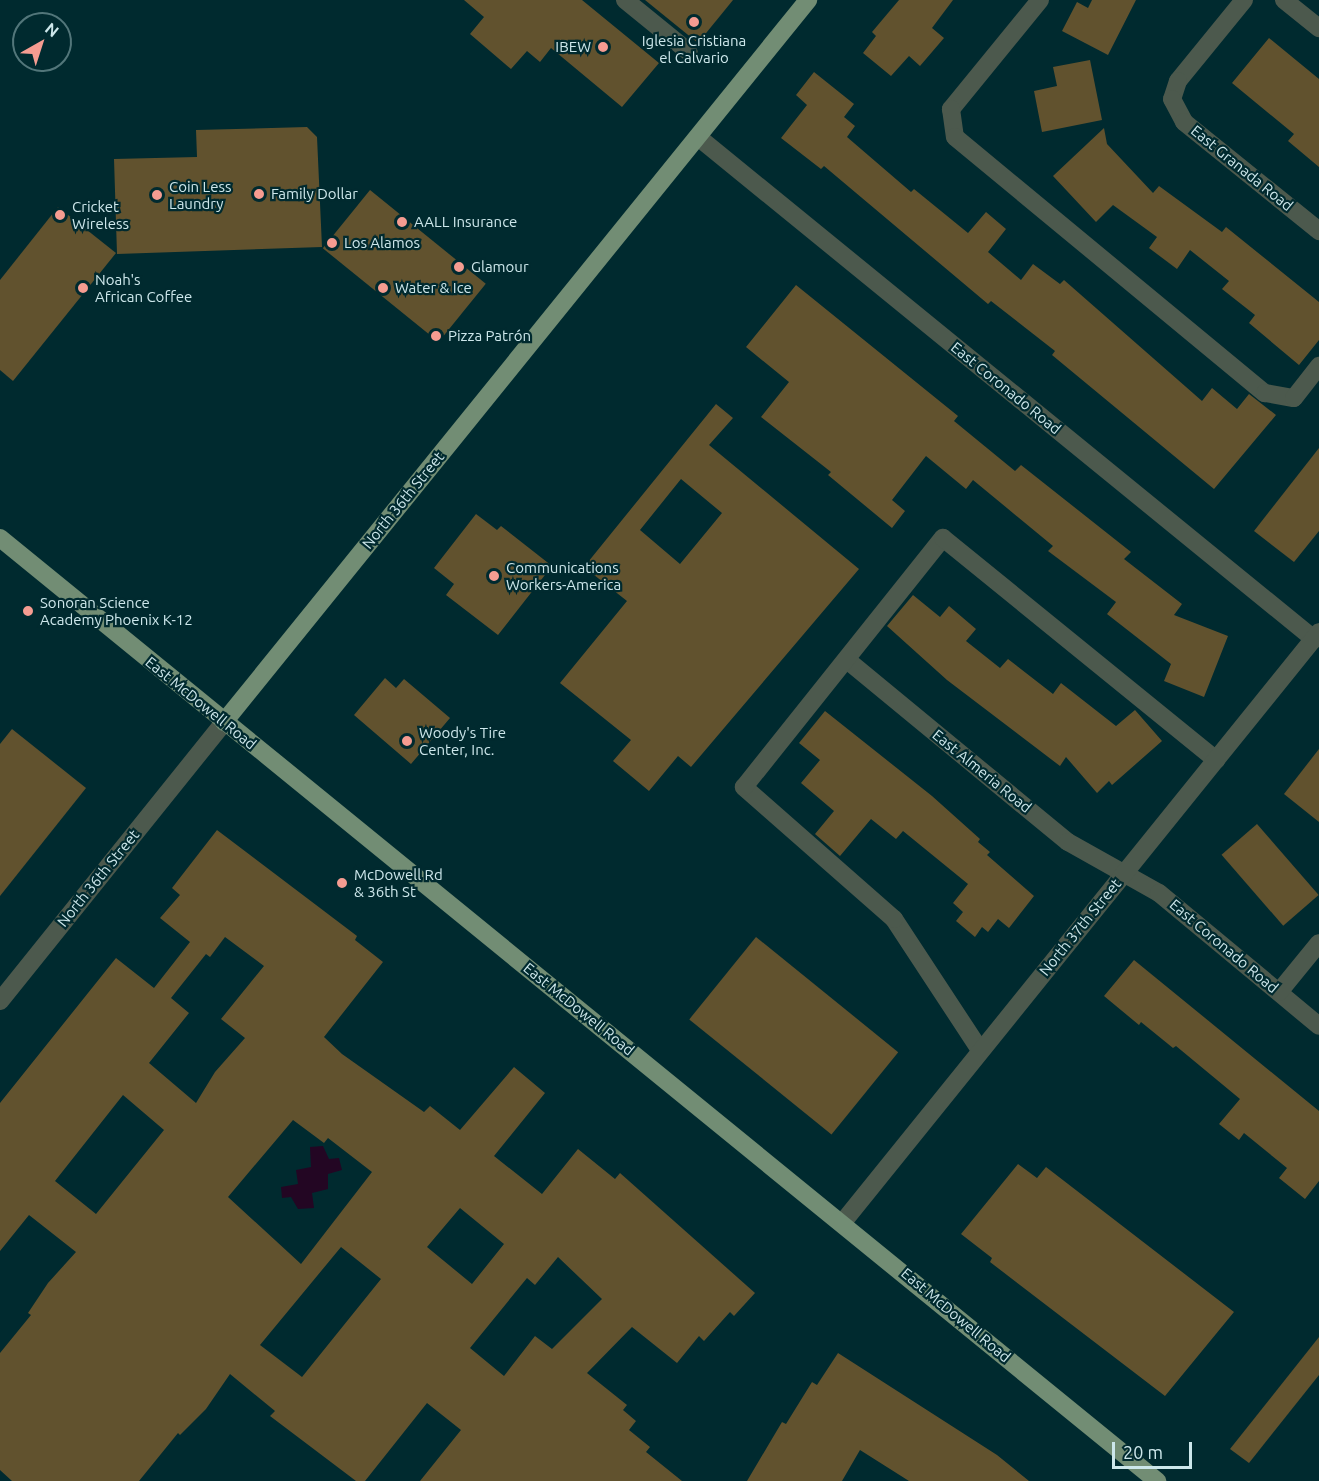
<!DOCTYPE html>
<html>
<head>
<meta charset="utf-8">
<style>
	body { margin:0 }
	#map { position:relative; width:1319px; height:1481px; overflow:hidden; background:#002a2f; font-family:Ubuntu,sans-serif }
	div>[style] { position:absolute }
	.water>* { inset:0; background:#230623 }
	.building>* { inset:0; background:#61522e; transform-origin:0 0 }
	.minor>* { height:18px; margin:-9px; padding:0 9px; transform-origin:9px; border-radius:9px; background:#4c594d }
	.major>* { height:18px; margin:-9px; padding:0 9px; transform-origin:9px; border-radius:9px; background:#728d74 }
	.dots>* { width:16px; height:16px; translate:-50% -50%; box-sizing:border-box; border:3px solid #002a2f; border-radius:50% }
	span { translate:-50% -50%; white-space:nowrap; text-align:center; line-height:1.15; -webkit-text-stroke:4.5px #002a2f; paint-order:stroke }
	.poi-label { font-size:15px; color:#cde7eb }
	.right { translate:-100% -50%; text-align:right }
	.left { translate:0 -50%; text-align:left }
	.street-label { font-size:15px; color:#cde7eb }
	.north { position:absolute; left:12px; top:12px; width:60px; height:60px; box-sizing:border-box; background:#002a2f; border:2px solid #52767a; border-radius:50%; rotate:39deg; font-size:16px; font-weight:700; line-height:24px; text-align:center; color:#cde7eb }
	.north::after { content:''; display:block; margin:auto; width:21px; height:27px; background:#f59c91; clip-path:polygon(50% 0,100% 100%,50% 72%,0 100%) }
	.scale { position:absolute; left:1112px; top:1442px; width:80px; height:27px; box-sizing:border-box; border:3px solid #cde7eb; border-top:0; padding-left:8px; font-size:18px; line-height:21px; white-space:nowrap; color:#cde7eb; -webkit-text-stroke:4px #002a2f; paint-order:stroke }
</style>
</head>
<body>
<div id="map">
	<div class="water">
		<div style="clip-path:polygon(323px 1146px,329px 1159px,339px 1158px,342px 1170px,328px 1174px,328px 1189px,312px 1193px,314px 1208px,298px 1209px,291px 1197px,282px 1198px,281px 1187px,298px 1184px,296px 1170px,311px 1167px,310px 1147px)"></div>
	</div>
	<div class="building">
		<div style="clip-path:polygon(464px 0,582px 0,659px 63px,622px 107px,551px 48px,540px 62px,527px 51px,511px 69px,470px 34px,484px 17px)"></div>
		<div style="clip-path:polygon(645px 0,733px 0,698px 43px)"></div>
		<div style="clip-path:polygon(899px 0,953px 0,932px 28px,944px 38px,920px 66px,909px 56px,891px 76px,863px 53px,876px 36px,872px 32px)"></div>
		<div style="clip-path:polygon(1092px 0,1136px 0,1108px 55px,1062px 31px,1077px 2px,1088px 8px)"></div>
		<div style="clip-path:polygon(1269px 38px,1319px 79px,1319px 167px,1288px 141px,1294px 134px,1232px 83px)"></div>
		<div style="clip-path:polygon(1090px 60px,1102px 120px,1042px 132px,1034px 91px,1057px 86px,1053px 67px)"></div>
		<div style="clip-path:polygon(814px 72px,854px 104px,844px 117px,855px 126px,847px 137px,911px 192px,914px 189px,968px 233px,986px 212px,1006px 229px,988px 252px,1021px 280px,1033px 264px,1060px 284px,1064px 280px,1202px 401px,1212px 388px,1237px 409px,1249px 394px,1276px 415px,1214px 489px,1052px 355px,1055px 351px,991px 301px,988px 304px,824px 166px,821px 169px,781px 138px,807px 105px,796px 95px)"></div>
		<div style="clip-path:polygon(307px 127px,317px 137px,322px 247px,117px 254px,114px 159px,197px 157px,196px 130px)"></div>
		<div style="clip-path:polygon(1104px 128px,1107px 144px,1153px 193px,1159px 186px,1222px 232px,1226px 227px,1319px 302px,1319px 340px,1299px 365px,1249px 323px,1255px 315px,1222px 289px,1229px 281px,1190px 250px,1177px 269px,1149px 248px,1157px 237px,1113px 205px,1096px 222px,1053px 176px)"></div>
		<div style="left:370px;top:190px;width:149px;height:75px;rotate:39deg"></div>
		<div style="clip-path:polygon(58px 207px,116px 253px,13px 381px,0 370px,0 280px)"></div>
		<div style="clip-path:polygon(796px 285px,958px 416px,954px 421px,1015px 471px,1021px 465px,1131px 552px,1124px 559px,1182px 604px,1174px 615px,1228px 636px,1204px 697px,1164px 681px,1171px 664px,1107px 614px,1116px 602px,1048px 551px,1053px 546px,973px 480px,966px 489px,926px 456px,892px 500px,905px 511px,892px 528px,828px 475px,831px 472px,761px 417px,789px 382px,746px 347px)"></div>
		<div style="clip-path:polygon(evenodd,716px 404px,733px 418px,709px 445px,859px 569px,691px 767px,678px 756px,649px 791px,613px 761px,631px 740px,560px 683px,627px 601px,584px 567px,716px 404px,681px 479px,722px 513px,680px 564px,640px 530px,681px 479px)"></div>
		<div style="clip-path:polygon(1319px 448px,1319px 531px,1294px 562px,1254px 531px)"></div>
		<div style="clip-path:polygon(476px 514px,497px 530px,501px 526px,552px 566px,498px 635px,446px 595px,454px 584px,434px 568px)"></div>
		<div style="clip-path:polygon(913px 595px,940px 617px,949px 606px,976px 629px,966px 641px,1000px 668px,1008px 659px,1053px 694px,1061px 683px,1116px 726px,1135px 710px,1162px 741px,1112px 785px,1109px 781px,1097px 793px,1066px 757px,1060px 766px,947px 680px,887px 626px)"></div>
		<div style="clip-path:polygon(385px 678px,396px 688px,404px 679px,450px 718px,411px 764px,354px 715px)"></div>
		<div style="clip-path:polygon(825px 711px,932px 796px,980px 839px,978px 842px,990px 852px,987px 855px,1034px 896px,1009px 928px,998px 919px,988px 932px,982px 927px,975px 937px,956px 921px,963px 912px,953px 903px,968px 884px,903px 831px,896px 839px,871px 819px,840px 856px,815px 834px,834px 811px,801px 783px,820px 760px,799px 743px)"></div>
		<div style="clip-path:polygon(12px 729px,86px 788px,0 896px,0 744px)"></div>
		<div style="clip-path:polygon(1319px 749px,1319px 822px,1284px 794px)"></div>
		<div style="left:1257px;top:824px;width:94px;height:47px;rotate:49deg"></div>
		<div style="clip-path:polygon(evenodd,217px 830px,357px 936px,355px 940px,383px 962px,324px 1037px,342px 1054px,424px 1112px,430px 1106px,460px 1130px,514px 1067px,545px 1093px,494px 1156px,542px 1194px,578px 1149px,615px 1179px,620px 1173px,755px 1293px,734px 1316px,730px 1312px,704px 1341px,699px 1336px,677px 1363px,632px 1327px,587px 1373px,627px 1405px,623px 1410px,636px 1421px,629px 1430px,650px 1447px,646px 1452px,682px 1481px,420px 1481px,461px 1430px,427px 1403px,365px 1481px,356px 1481px,270px 1416px,275px 1411px,230px 1374px,206px 1409px,180px 1435px,178px 1433px,139px 1481px,12px 1481px,0 1470px,0 1353px,31px 1315px,28px 1313px,48px 1283px,76px 1252px,29px 1215px,0 1251px,0 1103px,116px 958px,154px 988px,190px 942px,160px 918px,180px 895px,172px 888px,217px 830px,225px 937px,264px 966px,221px 1019px,245px 1038px,215px 1072px,196px 1103px,149px 1063px,189px 1013px,171px 998px,206px 954px,210px 957px,225px 937px,217px 830px,123px 1095px,164px 1130px,96px 1214px,55px 1181px,123px 1095px,217px 830px,293px 1120px,324px 1143px,328px 1138px,372px 1172px,301px 1264px,228px 1197px,293px 1120px,217px 830px,460px 1208px,504px 1244px,472px 1284px,427px 1247px,460px 1208px,217px 830px,341px 1247px,381px 1279px,302px 1377px,260px 1345px,341px 1247px,217px 830px,558px 1257px,602px 1299px,552px 1349px,535px 1336px,504px 1376px,470px 1348px,527px 1278px,535px 1285px,558px 1257px)"></div>
		<div style="left:756px;top:937px;width:183px;height:106px;rotate:39deg"></div>
		<div style="clip-path:polygon(1134px 960px,1319px 1111px,1319px 1181px,1305px 1199px,1279px 1178px,1287px 1168px,1244px 1133px,1239px 1140px,1219px 1124px,1240px 1099px,1176px 1046px,1173px 1048px,1141px 1022px,1139px 1025px,1104px 996px)"></div>
		<div style="clip-path:polygon(1018px 1164px,1037px 1178px,1046px 1167px,1234px 1312px,1165px 1396px,990px 1262px,992px 1258px,961px 1234px)"></div>
		<div style="clip-path:polygon(1319px 1337px,1319px 1375px,1249px 1463px,1230px 1449px)"></div>
		<div style="clip-path:polygon(838px 1353px,997px 1455px,1029px 1481px,909px 1481px,860px 1450px,842px 1481px,747px 1481px,782px 1422px,786px 1424px,812px 1382px,817px 1385px)"></div>
	</div>
	<div class="minor">
		<div style="left:625px;top:0;width:82px;rotate:39.1deg"></div>
		<div style="left:1040px;top:0;width:141px;rotate:129.2deg"></div>
		<div style="left:951px;top:109px;width:28px;rotate:82deg"></div>
		<div style="left:955px;top:137px;width:402px;rotate:39.6deg"></div>
		<div style="left:1265px;top:393px;width:29px;rotate:10deg"></div>
		<div style="left:1294px;top:398px;width:41px;rotate:-52deg"></div>
		<div style="left:1244px;top:0;width:104px;rotate:129.2deg"></div>
		<div style="left:1178px;top:81px;width:19px;rotate:108deg"></div>
		<div style="left:1172px;top:99px;width:26px;rotate:62deg"></div>
		<div style="left:1184px;top:122px;width:174px;rotate:38.9deg"></div>
		<div style="left:1284px;top:0;width:45px;rotate:38.7deg"></div>
		<div style="left:698px;top:137px;width:795px;rotate:39.18deg"></div>
		<div style="left:847px;top:660px;width:286px;rotate:39.5deg"></div>
		<div style="left:1068px;top:842px;width:104px;rotate:29.3deg"></div>
		<div style="left:1159px;top:893px;width:208px;rotate:39.7deg"></div>
		<div style="left:1279px;top:992px;width:63px;rotate:-50.8deg"></div>
		<div style="left:0;top:1001px;width:358px;rotate:-51.2deg"></div>
		<div style="left:980px;top:1050px;width:157px;rotate:-123.3deg"></div>
		<div style="left:894px;top:919px;width:200px;rotate:-138.7deg"></div>
		<div style="left:744px;top:787px;width:319px;rotate:-51.4deg"></div>
		<div style="left:943px;top:538px;width:352px;rotate:39.1deg"></div>
		<div style="left:843px;top:1222px;width:758px;rotate:-51.1deg"></div>
	</div>
	<div class="major">
		<div style="left:0;top:538px;width:1493px;rotate:39.18deg"></div>
		<div style="left:224px;top:722px;width:929px;rotate:-51.03deg"></div>
	</div>
	<div class="dots">
		<div style="left:694px;top:22px;background:#f59c91"></div>
		<div style="left:603px;top:47px;background:#f59c91"></div>
		<div style="left:259px;top:194px;background:#f59c91"></div>
		<div style="left:157px;top:195px;background:#f59c91"></div>
		<div style="left:60px;top:215px;background:#f59c91"></div>
		<div style="left:402px;top:222px;background:#f59c91"></div>
		<div style="left:332px;top:243px;background:#f59c91"></div>
		<div style="left:459px;top:267px;background:#f59c91"></div>
		<div style="left:83px;top:288px;background:#f59c91"></div>
		<div style="left:383px;top:288px;background:#f59c91"></div>
		<div style="left:436px;top:336px;background:#f59c91"></div>
		<div style="left:494px;top:576px;background:#f59c91"></div>
		<div style="left:28px;top:611px;background:#f59c91"></div>
		<div style="left:407px;top:741px;background:#f59c91"></div>
		<div style="left:342px;top:883px;background:#f59c91"></div>
	</div>
	<div class="poi-label">
		<span style="left:694px;top:49px">Iglesia Cristiana<br>el Calvario</span>
		<span class="right" style="left:591px;top:47px">IBEW</span>
		<span class="left" style="left:169px;top:195px">Coin Less<br>Laundry</span>
		<span class="left" style="left:271px;top:194px">Family Dollar</span>
		<span class="left" style="left:72px;top:215px">Cricket<br>Wireless</span>
		<span class="left" style="left:414px;top:222px">AALL Insurance</span>
		<span class="left" style="left:344px;top:243px">Los Alamos</span>
		<span class="left" style="left:471px;top:267px">Glamour</span>
		<span class="left" style="left:95px;top:288px">Noah's<br>African Coffee</span>
		<span class="left" style="left:395px;top:288px">Water &amp; Ice</span>
		<span class="left" style="left:448px;top:336px">Pizza Patrón</span>
		<span class="left" style="left:506px;top:576px">Communications<br>Workers-America</span>
		<span class="left" style="left:40px;top:611px">Sonoran Science<br>Academy Phoenix K-12</span>
		<span class="left" style="left:419px;top:741px">Woody's Tire<br>Center, Inc.</span>
		<span class="left" style="left:354px;top:883px">McDowell Rd<br>&amp; 36th St</span>
	</div>
	<div class="street-label">
		<span style="left:1242px;top:168px;rotate:39deg">East Granada Road</span>
		<span style="left:1006px;top:388px;rotate:39deg">East Coronado Road</span>
		<span style="left:403px;top:500px;rotate:-51deg">North 36th Street</span>
		<span style="left:201px;top:703px;rotate:39deg">East McDowell Road</span>
		<span style="left:982px;top:771px;rotate:39deg">East Almeria Road</span>
		<span style="left:98px;top:878px;rotate:-51deg">North 36th Street</span>
		<span style="left:1080px;top:927px;rotate:-51deg">North 37th Street</span>
		<span style="left:1224px;top:946px;rotate:40deg">East Coronado Road</span>
		<span style="left:579px;top:1009px;rotate:39deg">East McDowell Road</span>
		<span style="left:956px;top:1315px;rotate:40deg">East McDowell Road</span>
	</div>
	<div class="north">N</div>
	<div class="scale">20 m</div>
</div>
</body>
</html>
